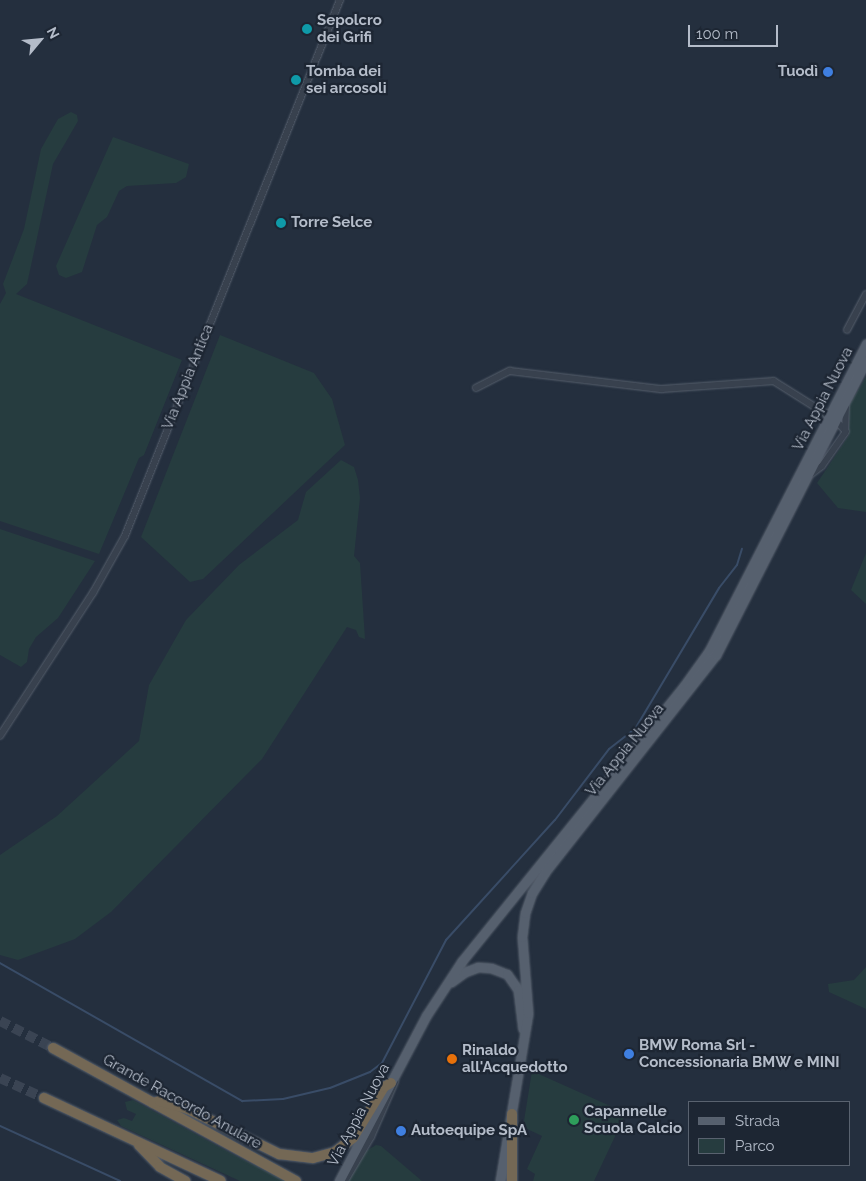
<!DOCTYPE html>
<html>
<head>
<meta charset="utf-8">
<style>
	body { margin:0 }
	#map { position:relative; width:866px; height:1181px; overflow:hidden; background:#242f3e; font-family:Raleway,sans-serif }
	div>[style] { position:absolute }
	.green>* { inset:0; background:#263c3f }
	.stream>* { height:2px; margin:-1px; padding:0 1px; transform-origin:1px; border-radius:1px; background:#394c67 }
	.highway-tunnel>* { height:10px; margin-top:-5px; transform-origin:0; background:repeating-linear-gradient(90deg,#3a4453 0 10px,transparent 0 15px) }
	.roads { filter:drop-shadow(0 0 1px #565f6c) drop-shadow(0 0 1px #565f6c) }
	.street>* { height:5.5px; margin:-2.75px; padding:0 2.75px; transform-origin:2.75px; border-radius:2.75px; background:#38414e }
	.primary>* { height:9px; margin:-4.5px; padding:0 4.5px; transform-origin:4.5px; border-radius:4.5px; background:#56606e }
	.highway>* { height:10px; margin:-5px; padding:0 5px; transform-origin:5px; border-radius:5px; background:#746855 }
	.dots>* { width:14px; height:14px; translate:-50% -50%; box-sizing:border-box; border:2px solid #1d2633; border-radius:50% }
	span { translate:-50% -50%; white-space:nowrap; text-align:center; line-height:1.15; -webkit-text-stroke:4.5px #1d2633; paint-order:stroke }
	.poi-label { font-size:15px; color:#b4bcc9; font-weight:700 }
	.left { translate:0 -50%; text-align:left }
	.right { translate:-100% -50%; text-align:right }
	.street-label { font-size:15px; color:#b4bcc9 }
	.legend { position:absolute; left:688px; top:1101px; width:162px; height:65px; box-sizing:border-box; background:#1d2633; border:1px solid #59626f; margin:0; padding:6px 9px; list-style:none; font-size:15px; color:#b4bcc9 }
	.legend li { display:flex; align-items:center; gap:10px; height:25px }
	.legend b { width:25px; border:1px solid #59626f }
	.north { position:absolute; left:15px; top:15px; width:50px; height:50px; -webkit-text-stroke:4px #1d2633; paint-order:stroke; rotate:62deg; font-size:14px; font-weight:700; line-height:20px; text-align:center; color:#b4bcc9 }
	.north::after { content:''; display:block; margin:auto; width:18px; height:22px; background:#b4bcc9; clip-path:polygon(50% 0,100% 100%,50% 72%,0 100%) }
	.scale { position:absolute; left:688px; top:25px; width:90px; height:22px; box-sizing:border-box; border:2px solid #b4bcc9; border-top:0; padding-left:6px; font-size:15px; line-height:18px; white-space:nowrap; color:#b4bcc9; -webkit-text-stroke:4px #1d2633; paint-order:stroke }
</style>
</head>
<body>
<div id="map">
	<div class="green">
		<div style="clip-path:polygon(71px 112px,77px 115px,78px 121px,53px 164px,27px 284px,16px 294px,182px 360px,144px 455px,139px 458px,99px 554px,0 521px,0 304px,6px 293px,3px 284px,24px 229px,41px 149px,58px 119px)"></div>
		<div style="clip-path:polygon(113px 137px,189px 164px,186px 177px,176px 183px,127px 186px,119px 191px,107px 217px,97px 225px,82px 272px,66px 278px,59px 275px,56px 266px)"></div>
		<div style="clip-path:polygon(220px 335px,314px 373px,332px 399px,345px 445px,203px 579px,190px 582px,141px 537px)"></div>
		<div style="clip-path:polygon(866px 377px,866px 512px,838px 508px,817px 483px,849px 435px,849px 405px)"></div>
		<div style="clip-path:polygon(341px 460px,354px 467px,358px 480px,360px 498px,354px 556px,360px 563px,365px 639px,359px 637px,356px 630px,347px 627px,262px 759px,111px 912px,75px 939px,18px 960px,0 955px,0 855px,57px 816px,139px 741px,149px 685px,186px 620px,239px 565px,298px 520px,306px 492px)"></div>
		<div style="clip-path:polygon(0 529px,95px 561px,58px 618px,36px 637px,29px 649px,27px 662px,21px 667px,0 655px)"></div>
		<div style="clip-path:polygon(866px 553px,866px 604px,851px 590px)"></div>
		<div style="clip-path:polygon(866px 967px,866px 1009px,829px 992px,828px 984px,854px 980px)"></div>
		<div style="clip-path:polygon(532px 1071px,626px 1113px,594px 1181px,533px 1181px,535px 1174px,527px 1169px,542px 1136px,523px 1127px)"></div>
		<div style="clip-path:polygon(133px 1100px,236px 1156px,285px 1181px,240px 1181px,121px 1126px,117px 1120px,124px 1118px,132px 1121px,136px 1114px,127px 1110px,125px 1102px)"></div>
		<div style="clip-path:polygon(376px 1145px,381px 1146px,422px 1181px,348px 1181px,366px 1151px)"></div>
	</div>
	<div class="stream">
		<div style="left:0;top:963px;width:279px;rotate:29.7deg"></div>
		<div style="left:242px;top:1101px;width:41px;rotate:-2.8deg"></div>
		<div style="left:283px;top:1099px;width:48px;rotate:-13.2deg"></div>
		<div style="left:330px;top:1088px;width:43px;rotate:-21.8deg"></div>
		<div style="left:370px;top:1072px;width:15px;rotate:-37deg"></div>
		<div style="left:382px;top:1063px;width:139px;rotate:-62.5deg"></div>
		<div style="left:446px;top:940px;width:162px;rotate:-47.8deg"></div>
		<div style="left:555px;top:820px;width:89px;rotate:-52.7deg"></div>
		<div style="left:609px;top:749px;width:33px;rotate:-38deg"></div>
		<div style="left:635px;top:729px;width:164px;rotate:-59.2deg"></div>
		<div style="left:719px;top:588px;width:29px;rotate:-52deg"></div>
		<div style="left:737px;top:565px;width:17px;rotate:-73deg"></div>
		<div style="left:0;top:1126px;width:132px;rotate:24.6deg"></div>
	</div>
	<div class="highway-tunnel">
		<div style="left:0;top:1021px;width:59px;rotate:27deg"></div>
		<div style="left:0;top:1078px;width:48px;rotate:24.4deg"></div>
	</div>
	<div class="roads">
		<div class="street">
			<div style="left:847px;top:330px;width:40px;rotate:-62deg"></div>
			<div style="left:476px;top:388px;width:38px;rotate:-27deg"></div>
			<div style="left:510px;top:371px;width:153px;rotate:6.8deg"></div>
			<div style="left:662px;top:389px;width:112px;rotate:-4.1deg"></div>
			<div style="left:774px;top:381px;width:73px;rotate:32.2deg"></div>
			<div style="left:836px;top:420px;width:15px;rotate:48deg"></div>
			<div style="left:809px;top:476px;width:16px;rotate:-38deg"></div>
			<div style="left:822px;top:466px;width:40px;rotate:-55.1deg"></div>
			<div style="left:845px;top:433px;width:29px;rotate:-88deg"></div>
			<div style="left:0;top:736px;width:171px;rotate:-57deg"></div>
			<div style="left:93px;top:593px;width:65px;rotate:-60.7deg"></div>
			<div style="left:125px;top:536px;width:578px;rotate:-68.14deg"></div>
			<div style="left:345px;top:1181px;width:51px;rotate:-59.4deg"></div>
			<div style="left:371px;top:1137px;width:60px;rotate:-66.4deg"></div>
		</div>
		<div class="primary">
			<div style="left:451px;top:982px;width:17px;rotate:-36deg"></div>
			<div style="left:465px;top:972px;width:14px;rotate:-21deg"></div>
			<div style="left:478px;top:967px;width:13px;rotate:4deg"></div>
			<div style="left:491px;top:968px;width:17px;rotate:21deg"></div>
			<div style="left:507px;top:974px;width:19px;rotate:55deg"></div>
			<div style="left:518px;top:990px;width:39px;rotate:83deg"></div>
			<div style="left:339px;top:1181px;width:187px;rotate:-62.2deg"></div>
			<div style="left:426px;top:1016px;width:66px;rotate:-56.8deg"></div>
			<div style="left:462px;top:961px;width:353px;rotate:-51.1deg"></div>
			<div style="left:684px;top:686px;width:43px;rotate:-54.5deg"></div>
			<div style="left:709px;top:651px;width:345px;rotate:-62.9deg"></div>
			<div style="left:500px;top:1181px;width:170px;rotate:-80.5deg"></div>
			<div style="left:528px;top:1013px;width:76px;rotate:-94.5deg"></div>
			<div style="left:522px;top:937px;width:24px;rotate:-83deg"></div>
			<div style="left:525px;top:913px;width:21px;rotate:-71deg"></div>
			<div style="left:532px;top:893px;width:25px;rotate:-58deg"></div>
			<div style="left:545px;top:872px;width:276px;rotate:-51.8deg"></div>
			<div style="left:716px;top:655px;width:330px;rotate:-63deg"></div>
		</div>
		<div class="highway">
			<div style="left:53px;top:1048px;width:277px;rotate:28.7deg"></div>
			<div style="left:44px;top:1098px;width:195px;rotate:25.1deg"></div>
			<div style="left:153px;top:1103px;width:7px;rotate:-16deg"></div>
			<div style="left:160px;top:1101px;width:29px;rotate:16deg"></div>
			<div style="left:188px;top:1109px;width:102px;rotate:26.3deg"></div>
			<div style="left:279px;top:1154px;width:34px;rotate:7deg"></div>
			<div style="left:313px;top:1158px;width:23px;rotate:-15deg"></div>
			<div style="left:335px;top:1152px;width:23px;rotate:-38deg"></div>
			<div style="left:353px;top:1138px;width:60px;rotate:-58.7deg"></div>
			<div style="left:384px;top:1087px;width:8px;rotate:-30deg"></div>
			<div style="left:512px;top:1114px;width:67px;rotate:90deg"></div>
			<div style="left:139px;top:1145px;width:30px;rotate:46deg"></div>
			<div style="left:160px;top:1167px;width:29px;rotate:29deg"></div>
		</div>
	</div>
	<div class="dots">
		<div style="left:307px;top:29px;background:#0f9aa8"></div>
		<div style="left:828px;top:72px;background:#3f7fe0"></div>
		<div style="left:296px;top:80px;background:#0f9aa8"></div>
		<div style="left:281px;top:223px;background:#0f9aa8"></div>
		<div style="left:629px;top:1054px;background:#3f7fe0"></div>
		<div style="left:452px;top:1059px;background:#e8710a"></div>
		<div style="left:574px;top:1120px;background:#2e9e5b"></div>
		<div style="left:401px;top:1131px;background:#3f7fe0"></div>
	</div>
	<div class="poi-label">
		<span class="left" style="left:317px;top:29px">Sepolcro<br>dei Grifi</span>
		<span class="left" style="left:306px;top:80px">Tomba dei<br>sei arcosoli</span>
		<span class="right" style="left:818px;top:72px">Tuodì</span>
		<span class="left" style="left:291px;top:223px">Torre Selce</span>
		<span class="left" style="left:639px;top:1054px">BMW Roma Srl -<br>Concessionaria BMW e MINI</span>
		<span class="left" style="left:462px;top:1059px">Rinaldo<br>all'Acquedotto</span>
		<span class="left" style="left:584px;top:1120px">Capannelle<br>Scuola Calcio</span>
		<span class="left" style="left:411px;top:1131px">Autoequipe SpA</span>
	</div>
	<div class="street-label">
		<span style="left:188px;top:377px;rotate:-68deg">Via Appia Antica</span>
		<span style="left:823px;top:399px;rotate:-63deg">Via Appia Nuova</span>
		<span style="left:625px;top:750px;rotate:-51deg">Via Appia Nuova</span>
		<span style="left:182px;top:1102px;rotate:29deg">Grande Raccordo Anulare</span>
		<span style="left:359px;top:1115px;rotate:-62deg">Via Appia Nuova</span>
	</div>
	<ul class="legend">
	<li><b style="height:6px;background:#56606e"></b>Strada</li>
	<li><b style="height:14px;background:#263c3f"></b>Parco</li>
	</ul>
	<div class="north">N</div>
	<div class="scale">100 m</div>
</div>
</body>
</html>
